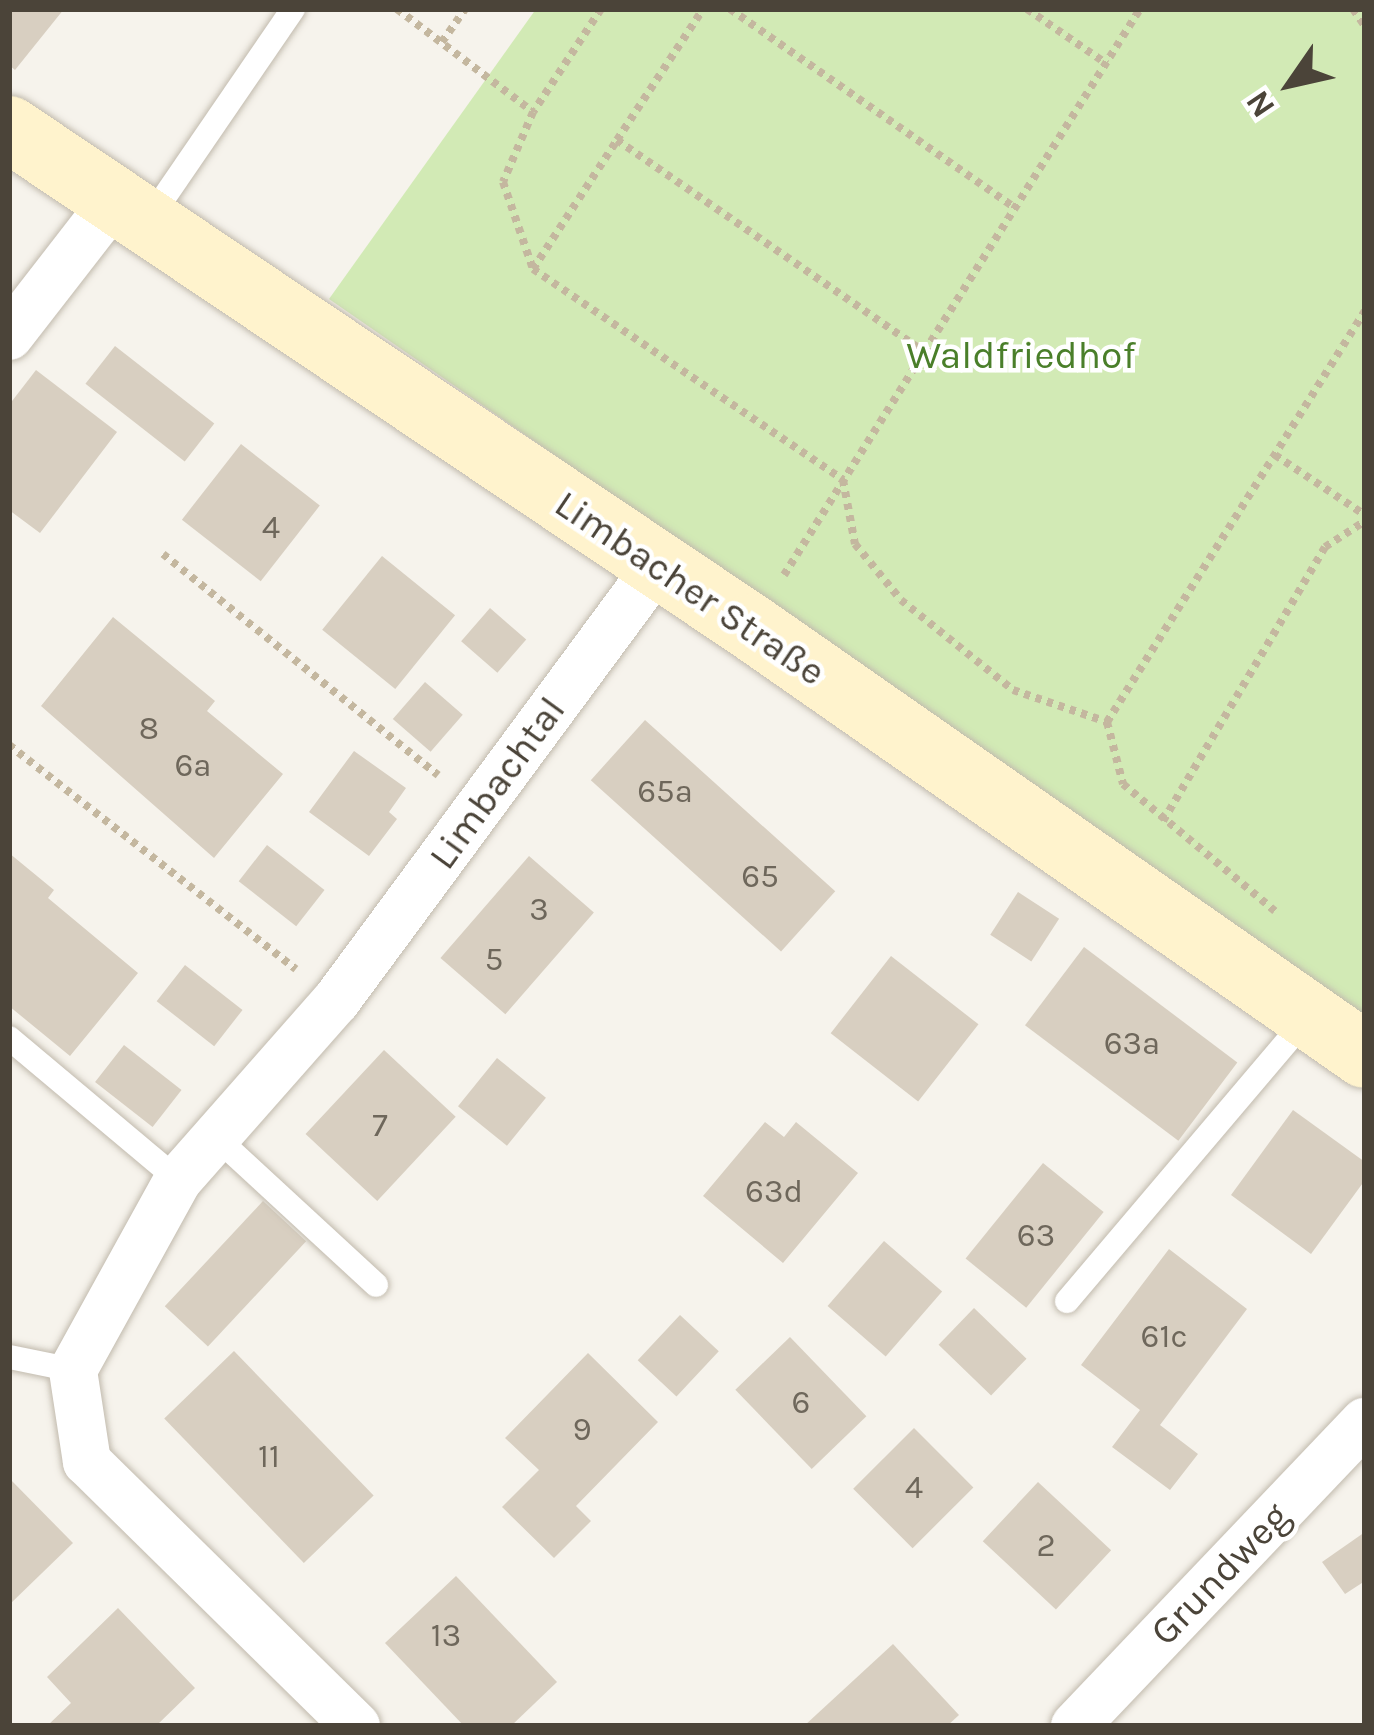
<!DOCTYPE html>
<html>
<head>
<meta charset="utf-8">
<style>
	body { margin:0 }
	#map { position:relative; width:1374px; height:1735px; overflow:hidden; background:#f6f3ec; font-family:Karla,sans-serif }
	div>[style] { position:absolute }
	.green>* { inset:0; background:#d2eab5 }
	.building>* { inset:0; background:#d8cfc1; transform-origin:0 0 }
	.path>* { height:8px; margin-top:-4px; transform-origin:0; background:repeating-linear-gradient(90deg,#c4b79f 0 6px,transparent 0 12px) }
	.roads { filter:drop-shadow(0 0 3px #c2bbae) drop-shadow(0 0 3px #c2bbae) }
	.service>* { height:24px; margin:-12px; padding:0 12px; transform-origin:12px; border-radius:12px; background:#fff }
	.minor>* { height:48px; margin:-24px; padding:0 24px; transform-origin:24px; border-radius:24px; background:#fff }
	.secondary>* { height:66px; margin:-33px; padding:0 33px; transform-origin:33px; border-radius:33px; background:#fff3cd }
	span { translate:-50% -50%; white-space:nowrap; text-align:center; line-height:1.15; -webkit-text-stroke:9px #fff; paint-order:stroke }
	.number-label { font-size:33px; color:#6e675b }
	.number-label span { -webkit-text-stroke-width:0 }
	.park-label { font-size:39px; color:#4a7f2a }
	.street-label { font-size:39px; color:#4b4439 }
	.frame { position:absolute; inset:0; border:12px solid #4b4439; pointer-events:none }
	.north { position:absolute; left:1230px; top:24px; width:120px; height:120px; -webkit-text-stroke:9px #fff; paint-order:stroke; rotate:236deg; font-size:33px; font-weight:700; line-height:48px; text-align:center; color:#4b4439 }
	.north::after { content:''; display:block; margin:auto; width:42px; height:54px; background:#4b4439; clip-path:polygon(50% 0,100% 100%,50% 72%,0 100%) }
</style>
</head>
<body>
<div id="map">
	<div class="green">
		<div style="clip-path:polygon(536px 9px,1365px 9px,1365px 1016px,329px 299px)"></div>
	</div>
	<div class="building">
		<div style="clip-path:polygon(9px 9px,64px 9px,15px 70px,9px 65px)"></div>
		<div style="left:115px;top:346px;width:126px;height:48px;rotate:38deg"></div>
		<div style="clip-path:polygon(36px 370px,117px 432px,40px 533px,9px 510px,9px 405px)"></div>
		<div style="left:241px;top:444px;width:100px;height:96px;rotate:38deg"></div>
		<div style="left:382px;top:556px;width:94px;height:95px;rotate:39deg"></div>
		<div style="left:490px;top:608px;width:48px;height:44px;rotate:41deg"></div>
		<div style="clip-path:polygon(113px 617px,215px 701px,207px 711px,283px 774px,214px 858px,41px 706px)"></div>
		<div style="left:425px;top:682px;width:50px;height:49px;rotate:41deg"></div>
		<div style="left:645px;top:720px;width:256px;height:81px;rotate:42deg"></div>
		<div style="clip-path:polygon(354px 751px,406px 788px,389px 812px,397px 819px,369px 856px,309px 812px)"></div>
		<div style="left:267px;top:845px;width:73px;height:46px;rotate:38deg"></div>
		<div style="clip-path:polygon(9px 853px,54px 890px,48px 898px,138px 973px,70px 1056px,9px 1006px)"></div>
		<div style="left:529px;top:856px;width:86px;height:135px;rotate:41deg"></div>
		<div style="left:1018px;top:892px;width:49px;height:51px;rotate:33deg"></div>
		<div style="left:1084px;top:947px;width:192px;height:98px;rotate:37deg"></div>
		<div style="left:891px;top:956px;width:111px;height:98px;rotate:38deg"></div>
		<div style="left:185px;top:965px;width:73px;height:46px;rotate:38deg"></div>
		<div style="left:124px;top:1045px;width:73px;height:47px;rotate:38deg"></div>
		<div style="left:384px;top:1050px;width:98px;height:115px;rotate:43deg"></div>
		<div style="left:497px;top:1058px;width:63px;height:62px;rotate:39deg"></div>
		<div style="clip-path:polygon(1293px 1110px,1365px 1162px,1365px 1180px,1311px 1254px,1231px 1195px)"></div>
		<div style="clip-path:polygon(765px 1122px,784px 1137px,796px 1122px,858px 1173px,783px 1263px,703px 1196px)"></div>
		<div style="left:1043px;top:1163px;width:78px;height:123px;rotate:39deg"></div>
		<div style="left:263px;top:1201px;width:59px;height:144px;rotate:43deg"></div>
		<div style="left:884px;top:1241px;width:77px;height:86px;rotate:41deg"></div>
		<div style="clip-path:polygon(1169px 1249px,1247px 1309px,1160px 1425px,1198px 1454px,1170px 1490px,1112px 1447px,1140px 1410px,1081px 1365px)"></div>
		<div style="left:974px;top:1308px;width:73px;height:51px;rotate:44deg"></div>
		<div style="left:680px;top:1315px;width:53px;height:62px;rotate:43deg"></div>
		<div style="left:790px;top:1337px;width:110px;height:76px;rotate:46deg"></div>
		<div style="left:234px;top:1351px;width:201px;height:97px;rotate:46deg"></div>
		<div style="clip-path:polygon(588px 1353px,658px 1422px,576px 1506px,591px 1521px,554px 1558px,502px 1507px,539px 1470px,505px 1438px)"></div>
		<div style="left:914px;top:1428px;width:84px;height:86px;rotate:45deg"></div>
		<div style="clip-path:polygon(9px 1478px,73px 1543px,9px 1605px)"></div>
		<div style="left:1038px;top:1482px;width:100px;height:81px;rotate:43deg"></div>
		<div style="clip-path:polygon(1365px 1532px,1365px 1581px,1345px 1594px,1322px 1562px)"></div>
		<div style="clip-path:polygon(456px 1576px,557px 1682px,511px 1726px,464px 1726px,385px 1643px)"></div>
		<div style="clip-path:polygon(118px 1608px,195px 1688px,156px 1726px,47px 1726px,71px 1703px,47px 1677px)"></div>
		<div style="clip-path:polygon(893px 1644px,959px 1715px,947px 1726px,804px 1726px)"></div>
	</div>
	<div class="path">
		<div style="left:397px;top:9px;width:171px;rotate:37.1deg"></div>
		<div style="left:601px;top:9px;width:123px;rotate:123.4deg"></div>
		<div style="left:533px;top:112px;width:76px;rotate:113.2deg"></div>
		<div style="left:503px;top:182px;width:92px;rotate:71deg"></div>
		<div style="left:533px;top:269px;width:375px;rotate:34.2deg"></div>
		<div style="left:843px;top:480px;width:65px;rotate:79.4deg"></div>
		<div style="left:855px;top:544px;width:72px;rotate:50.6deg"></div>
		<div style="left:901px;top:600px;width:144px;rotate:38.8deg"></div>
		<div style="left:1013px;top:690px;width:99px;rotate:18.8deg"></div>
		<div style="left:1107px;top:722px;width:485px;rotate:-57.9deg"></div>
		<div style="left:730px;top:9px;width:346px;rotate:34.9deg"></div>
		<div style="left:1027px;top:9px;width:97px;rotate:34.5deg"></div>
		<div style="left:1353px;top:9px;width:21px;rotate:55deg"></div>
		<div style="left:442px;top:42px;width:40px;rotate:-55.1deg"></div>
		<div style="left:617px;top:140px;width:157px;rotate:-56.7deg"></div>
		<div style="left:533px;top:269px;width:154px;rotate:-56.9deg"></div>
		<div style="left:617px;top:140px;width:373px;rotate:34.6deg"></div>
		<div style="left:1275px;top:455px;width:108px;rotate:33.7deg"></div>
		<div style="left:163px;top:554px;width:353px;rotate:38.8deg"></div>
		<div style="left:784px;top:575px;width:669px;rotate:-57.83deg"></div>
		<div style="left:1107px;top:722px;width:64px;rotate:75.5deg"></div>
		<div style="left:1123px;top:784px;width:198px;rotate:39.9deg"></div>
		<div style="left:9px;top:745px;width:364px;rotate:38deg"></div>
		<div style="left:1163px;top:821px;width:318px;rotate:-59.4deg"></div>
		<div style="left:1325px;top:547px;width:48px;rotate:-33deg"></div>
	</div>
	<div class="roads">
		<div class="service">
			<div style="left:150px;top:218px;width:253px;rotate:-55.6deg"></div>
			<div style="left:9px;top:1038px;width:221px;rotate:40deg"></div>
			<div style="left:218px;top:1139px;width:215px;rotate:42.7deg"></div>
			<div style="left:1067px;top:1301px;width:371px;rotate:-49.7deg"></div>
			<div style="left:9px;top:1357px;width:65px;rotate:11.5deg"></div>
		</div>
		<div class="minor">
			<div style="left:9px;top:336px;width:170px;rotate:-52.2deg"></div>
			<div style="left:356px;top:1726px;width:377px;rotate:-135.5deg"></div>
			<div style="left:87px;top:1462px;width:93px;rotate:-98.7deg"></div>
			<div style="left:73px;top:1370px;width:217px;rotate:-61.1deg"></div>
			<div style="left:178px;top:1180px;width:239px;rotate:-48.6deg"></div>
			<div style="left:336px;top:1001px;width:542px;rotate:-53.55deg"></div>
			<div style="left:1075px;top:1726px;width:420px;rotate:-46.4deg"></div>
		</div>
		<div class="secondary">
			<div style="left:9px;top:129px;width:894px;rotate:33.87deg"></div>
			<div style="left:751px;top:627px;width:748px;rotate:34.88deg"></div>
		</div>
	</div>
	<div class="number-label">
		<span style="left:271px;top:528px">4</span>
		<span style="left:149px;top:729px">8</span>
		<span style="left:193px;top:766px">6a</span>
		<span style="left:665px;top:792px">65a</span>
		<span style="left:760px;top:877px">65</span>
		<span style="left:539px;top:910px">3</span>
		<span style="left:494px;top:960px">5</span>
		<span style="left:1132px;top:1044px">63a</span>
		<span style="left:380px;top:1126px">7</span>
		<span style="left:774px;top:1192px">63d</span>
		<span style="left:1036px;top:1236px">63</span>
		<span style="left:1164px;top:1337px">61c</span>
		<span style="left:801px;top:1403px">6</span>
		<span style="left:582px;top:1430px">9</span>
		<span style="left:269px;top:1457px">11</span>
		<span style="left:914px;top:1488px">4</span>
		<span style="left:1046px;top:1546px">2</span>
		<span style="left:446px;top:1636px">13</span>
	</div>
	<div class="park-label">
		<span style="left:1021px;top:355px">Waldfriedhof</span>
	</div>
	<div class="street-label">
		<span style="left:690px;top:588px;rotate:34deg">Limbacher Straße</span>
		<span style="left:497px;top:783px;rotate:-54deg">Limbachtal</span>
		<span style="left:1220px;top:1574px;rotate:-46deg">Grundweg</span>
	</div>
	<div class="frame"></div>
	<div class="north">N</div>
</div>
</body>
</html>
